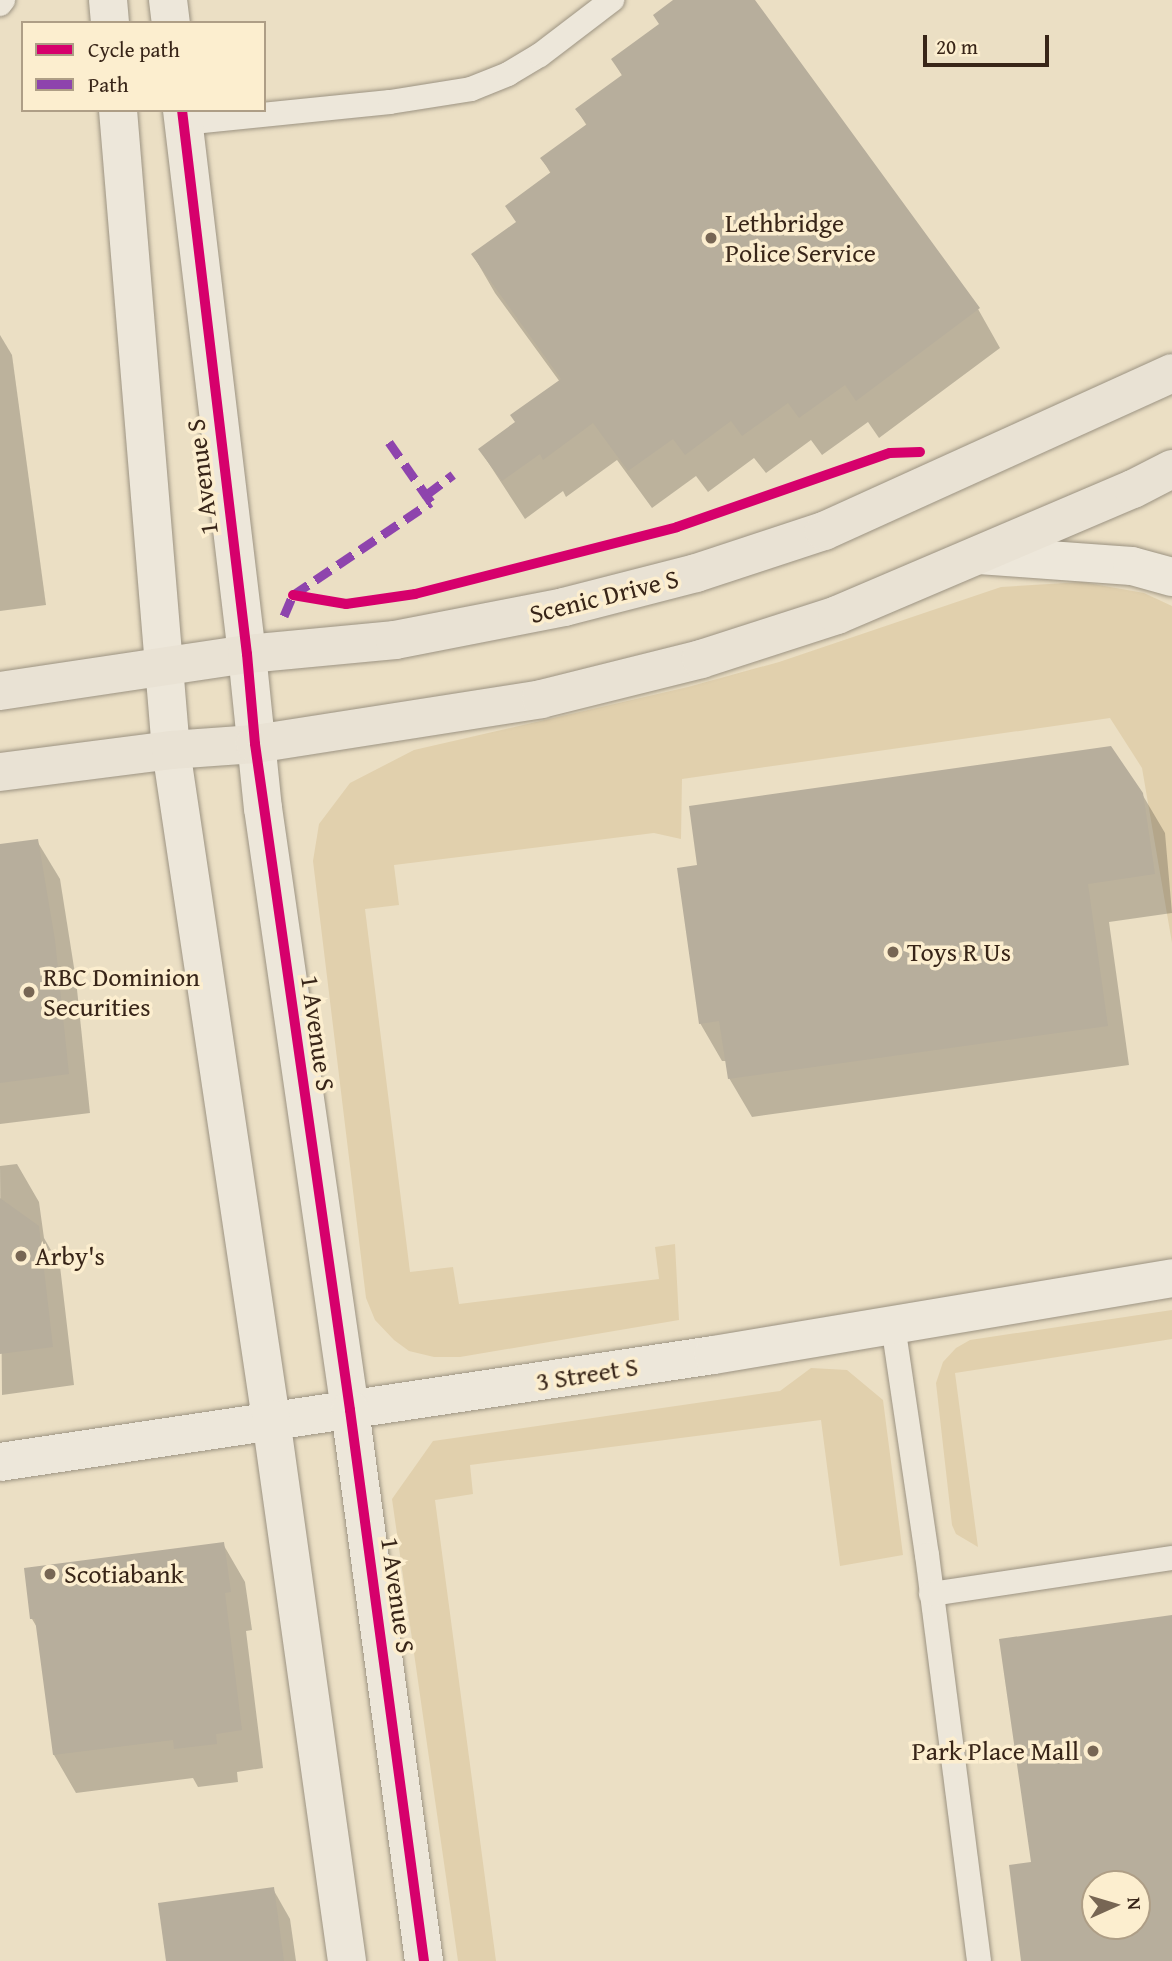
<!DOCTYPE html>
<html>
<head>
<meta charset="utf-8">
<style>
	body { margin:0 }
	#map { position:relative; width:1172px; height:1961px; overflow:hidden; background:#ebdfc4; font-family:"Gentium Book Plus",serif }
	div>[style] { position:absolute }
	.green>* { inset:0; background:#e1d0ad }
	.shadow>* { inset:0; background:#0003 }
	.building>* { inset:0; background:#b7ae9c }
	.roads { filter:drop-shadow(0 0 2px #9c9382) drop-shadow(0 0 2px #9c9382) }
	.service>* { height:24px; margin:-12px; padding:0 12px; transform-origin:12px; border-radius:12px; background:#ede7da }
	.minor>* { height:38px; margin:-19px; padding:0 19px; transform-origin:19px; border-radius:19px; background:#ede7da }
	.tertiary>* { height:38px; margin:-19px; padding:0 19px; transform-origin:19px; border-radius:19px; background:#ede7da }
	.primary>* { height:38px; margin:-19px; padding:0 19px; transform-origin:19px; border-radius:19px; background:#e9e2d4 }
	.quiet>* { height:9px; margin-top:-4.5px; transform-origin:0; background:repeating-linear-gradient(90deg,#8e44ad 0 18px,transparent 0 27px) }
	.cycleway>* { height:10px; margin:-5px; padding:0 5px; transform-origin:5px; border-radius:5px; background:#d6006c }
	.dots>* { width:19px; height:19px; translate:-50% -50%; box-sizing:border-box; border:4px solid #fceecf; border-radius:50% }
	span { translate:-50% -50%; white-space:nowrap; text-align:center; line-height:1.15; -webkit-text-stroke:7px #fceecf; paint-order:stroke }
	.poi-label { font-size:26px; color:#382518 }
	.left { translate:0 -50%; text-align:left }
	.right { translate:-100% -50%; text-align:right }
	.street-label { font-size:26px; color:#382518 }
	.legend { position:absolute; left:21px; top:21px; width:245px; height:91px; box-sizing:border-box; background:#fceecf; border:2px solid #ae9e86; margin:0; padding:9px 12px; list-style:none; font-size:21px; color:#382518 }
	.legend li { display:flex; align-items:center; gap:14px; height:35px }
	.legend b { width:35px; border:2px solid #ae9e86 }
	.north { position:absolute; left:1081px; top:1870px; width:70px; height:70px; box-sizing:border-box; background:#fceecf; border:2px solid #ae9e86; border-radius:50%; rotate:86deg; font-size:19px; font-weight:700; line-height:28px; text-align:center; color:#382518 }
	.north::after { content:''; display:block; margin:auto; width:24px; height:32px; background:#776654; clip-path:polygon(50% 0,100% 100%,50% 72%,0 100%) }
	.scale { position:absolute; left:923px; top:35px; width:126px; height:32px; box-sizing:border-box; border:4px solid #382518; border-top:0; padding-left:9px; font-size:21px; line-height:24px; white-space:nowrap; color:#382518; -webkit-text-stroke:5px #fceecf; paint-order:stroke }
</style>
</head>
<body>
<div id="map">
	<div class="green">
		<div style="clip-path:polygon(1082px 582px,1144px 593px,1172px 606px,1172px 943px,1142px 768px,1110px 718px,682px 779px,681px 839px,654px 833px,394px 865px,399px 905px,365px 909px,410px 1272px,453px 1267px,459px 1304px,659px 1279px,655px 1247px,675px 1244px,679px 1320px,460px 1357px,434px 1357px,409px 1351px,394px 1340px,375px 1320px,366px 1298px,313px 861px,319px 824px,350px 783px,414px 750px,688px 687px,779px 662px,1001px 587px)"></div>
		<div style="clip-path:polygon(1172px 1310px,1172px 1339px,955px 1373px,978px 1547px,956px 1534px,952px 1525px,936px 1383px,943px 1362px,956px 1348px,970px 1340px)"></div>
		<div style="clip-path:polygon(811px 1368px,847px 1370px,883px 1400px,903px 1555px,840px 1566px,821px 1420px,470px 1465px,473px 1494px,435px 1500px,496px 1961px,458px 1961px,392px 1499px,433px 1441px,780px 1391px)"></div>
	</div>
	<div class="shadow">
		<div style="clip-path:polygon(676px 0,753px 0,978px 309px,1000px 348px,879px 438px,868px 422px,822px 455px,811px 440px,766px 473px,754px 458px,708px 492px,696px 476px,652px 508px,617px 460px,566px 497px,563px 491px,525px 519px,480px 450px,517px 423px,560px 382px,495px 293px,473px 255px,517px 223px,551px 174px,542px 159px,587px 126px,577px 110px,623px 77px,613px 60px,661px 25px)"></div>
		<div style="clip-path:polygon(0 335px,12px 355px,46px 605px,0 611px)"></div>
		<div style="clip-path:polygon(1142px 794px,1165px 833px,1172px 913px,1109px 922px,1129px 1065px,752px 1117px,729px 1078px,727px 1061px,722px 1061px,700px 1023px)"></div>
		<div style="clip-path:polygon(37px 841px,60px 879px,76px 980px,90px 1113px,0 1124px,0 846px)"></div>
		<div style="clip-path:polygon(17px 1164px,39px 1202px,44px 1238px,60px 1266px,74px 1385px,2px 1395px,0 1166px)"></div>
		<div style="clip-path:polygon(223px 1544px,245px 1582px,252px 1630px,246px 1631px,263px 1768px,237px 1772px,238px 1782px,198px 1787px,193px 1778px,76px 1793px,54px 1755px,38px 1629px,32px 1619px)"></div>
		<div style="clip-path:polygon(273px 1889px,290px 1919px,296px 1961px,168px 1961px)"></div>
	</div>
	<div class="building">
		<div style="clip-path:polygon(673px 0,755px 0,980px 308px,856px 401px,845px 385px,799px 418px,788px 403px,742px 436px,731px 421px,685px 455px,673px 439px,628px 471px,593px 423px,543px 460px,540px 454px,502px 481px,478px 449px,515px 422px,510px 415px,561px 379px,471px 254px,516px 222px,505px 206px,551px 172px,540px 158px,587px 124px,575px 109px,622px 75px,611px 59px,659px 24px,653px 15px)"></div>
		<div style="clip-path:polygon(1111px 746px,1143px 793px,1155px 874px,1088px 884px,1108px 1026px,728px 1079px,719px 1021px,699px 1024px,677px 868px,697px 865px,689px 806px)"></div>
		<div style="clip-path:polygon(38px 839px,55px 940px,69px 1074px,0 1083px,0 844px)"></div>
		<div style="clip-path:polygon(0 1198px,39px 1226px,53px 1347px,0 1354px)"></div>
		<div style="clip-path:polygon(224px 1542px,231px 1592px,225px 1593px,242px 1730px,216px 1734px,217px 1744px,174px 1749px,173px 1740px,53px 1755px,35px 1619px,30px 1619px,24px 1568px)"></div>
		<div style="clip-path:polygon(evenodd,1172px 1615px,1172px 1961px,1021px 1961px,1009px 1865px,1031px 1862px,999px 1639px,1172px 1615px,1095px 1884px,1137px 1884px,1137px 1926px,1095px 1926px,1095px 1884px)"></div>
		<div style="clip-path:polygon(274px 1887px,284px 1961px,166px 1961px,158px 1903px)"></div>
	</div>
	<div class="roads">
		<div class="service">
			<div style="left:0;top:4px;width:5px;rotate:-53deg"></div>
			<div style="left:183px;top:123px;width:208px;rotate:-5.8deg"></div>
			<div style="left:390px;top:102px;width:82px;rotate:-9.1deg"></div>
			<div style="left:471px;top:89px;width:40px;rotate:-22deg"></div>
			<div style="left:508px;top:74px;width:37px;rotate:-31deg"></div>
			<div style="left:540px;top:55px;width:91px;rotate:-37.4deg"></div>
			<div style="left:893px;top:1325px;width:232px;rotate:81.6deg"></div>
			<div style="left:927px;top:1555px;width:409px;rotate:82.7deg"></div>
			<div style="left:931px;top:1594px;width:244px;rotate:-8.5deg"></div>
		</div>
		<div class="minor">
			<div style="left:168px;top:0;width:23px;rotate:83deg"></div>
			<div style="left:182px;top:110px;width:548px;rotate:83.19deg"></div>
			<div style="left:979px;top:555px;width:153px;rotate:4.1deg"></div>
			<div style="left:1132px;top:566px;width:41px;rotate:15.4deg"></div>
			<div style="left:0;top:1462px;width:721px;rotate:-8.53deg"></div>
			<div style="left:713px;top:1355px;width:465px;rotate:-9.5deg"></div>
		</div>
		<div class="tertiary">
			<div style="left:108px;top:0;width:23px;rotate:85deg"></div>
			<div style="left:118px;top:110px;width:642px;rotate:85.27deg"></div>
			<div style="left:171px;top:750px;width:676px;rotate:81.5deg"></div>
			<div style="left:271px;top:1419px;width:547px;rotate:82.02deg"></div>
			<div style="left:247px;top:654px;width:155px;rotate:84.1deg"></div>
			<div style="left:263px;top:808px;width:608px;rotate:81.78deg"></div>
			<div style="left:350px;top:1410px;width:556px;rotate:82.35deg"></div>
		</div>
		<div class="primary">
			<div style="left:0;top:691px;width:250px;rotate:-8.5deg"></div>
			<div style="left:247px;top:654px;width:149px;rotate:-5.4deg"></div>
			<div style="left:395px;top:640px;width:172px;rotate:-11deg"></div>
			<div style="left:564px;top:607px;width:136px;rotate:-14.4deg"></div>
			<div style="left:696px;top:573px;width:135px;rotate:-18.2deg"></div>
			<div style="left:824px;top:531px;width:382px;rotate:-24.4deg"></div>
			<div style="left:0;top:772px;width:172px;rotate:-7.3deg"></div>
			<div style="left:171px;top:750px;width:84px;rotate:-4.1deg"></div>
			<div style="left:255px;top:744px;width:290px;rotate:-8.9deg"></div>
			<div style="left:541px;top:699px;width:165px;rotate:-14deg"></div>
			<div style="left:701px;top:659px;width:143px;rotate:-17.9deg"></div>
			<div style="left:837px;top:615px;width:322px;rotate:-23.1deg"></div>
			<div style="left:1133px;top:489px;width:44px;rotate:-27.1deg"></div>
		</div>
	</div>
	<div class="quiet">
		<div style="left:389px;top:442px;width:65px;rotate:55.1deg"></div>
		<div style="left:426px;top:495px;width:34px;rotate:-37deg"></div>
		<div style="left:284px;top:616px;width:23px;rotate:-67deg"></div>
		<div style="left:293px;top:595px;width:166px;rotate:-34deg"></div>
		<div style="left:431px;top:502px;width:9px;rotate:-126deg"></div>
	</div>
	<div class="cycleway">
		<div style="left:182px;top:110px;width:548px;rotate:83.19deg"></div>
		<div style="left:247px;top:654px;width:90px;rotate:84.9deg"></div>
		<div style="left:255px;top:744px;width:673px;rotate:81.88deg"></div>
		<div style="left:350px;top:1410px;width:556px;rotate:82.35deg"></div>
		<div style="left:293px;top:595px;width:54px;rotate:9.6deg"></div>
		<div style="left:346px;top:604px;width:70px;rotate:-8.2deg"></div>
		<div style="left:415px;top:594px;width:270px;rotate:-14.3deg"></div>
		<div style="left:677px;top:527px;width:225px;rotate:-19.2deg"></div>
		<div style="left:890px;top:453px;width:30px;rotate:-2deg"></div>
	</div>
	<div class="dots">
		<div style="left:711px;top:238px;background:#776654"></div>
		<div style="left:893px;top:952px;background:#776654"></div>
		<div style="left:29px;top:992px;background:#776654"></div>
		<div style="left:21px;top:1256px;background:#776654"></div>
		<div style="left:50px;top:1574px;background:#776654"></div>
		<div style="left:1093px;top:1751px;background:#776654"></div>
	</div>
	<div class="poi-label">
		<span class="left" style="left:725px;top:238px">Lethbridge<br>Police Service</span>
		<span class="left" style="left:907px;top:952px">Toys R Us</span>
		<span class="left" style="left:43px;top:992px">RBC Dominion<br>Securities</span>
		<span class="left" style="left:35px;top:1256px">Arby's</span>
		<span class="left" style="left:64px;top:1574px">Scotiabank</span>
		<span class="right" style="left:1079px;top:1751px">Park Place Mall</span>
	</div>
	<div class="street-label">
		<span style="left:202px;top:477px;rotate:-97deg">1 Avenue S</span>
		<span style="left:604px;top:596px;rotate:-14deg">Scenic Drive S</span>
		<span style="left:318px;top:1033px;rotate:82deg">1 Avenue S</span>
		<span style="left:587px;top:1374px;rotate:-9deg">3 Street S</span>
		<span style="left:398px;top:1595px;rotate:82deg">1 Avenue S</span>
	</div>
	<ul class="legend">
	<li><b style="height:9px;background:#d6006c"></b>Cycle path</li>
	<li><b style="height:9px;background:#8e44ad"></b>Path</li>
	</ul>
	<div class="north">N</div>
	<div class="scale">20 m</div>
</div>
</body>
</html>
